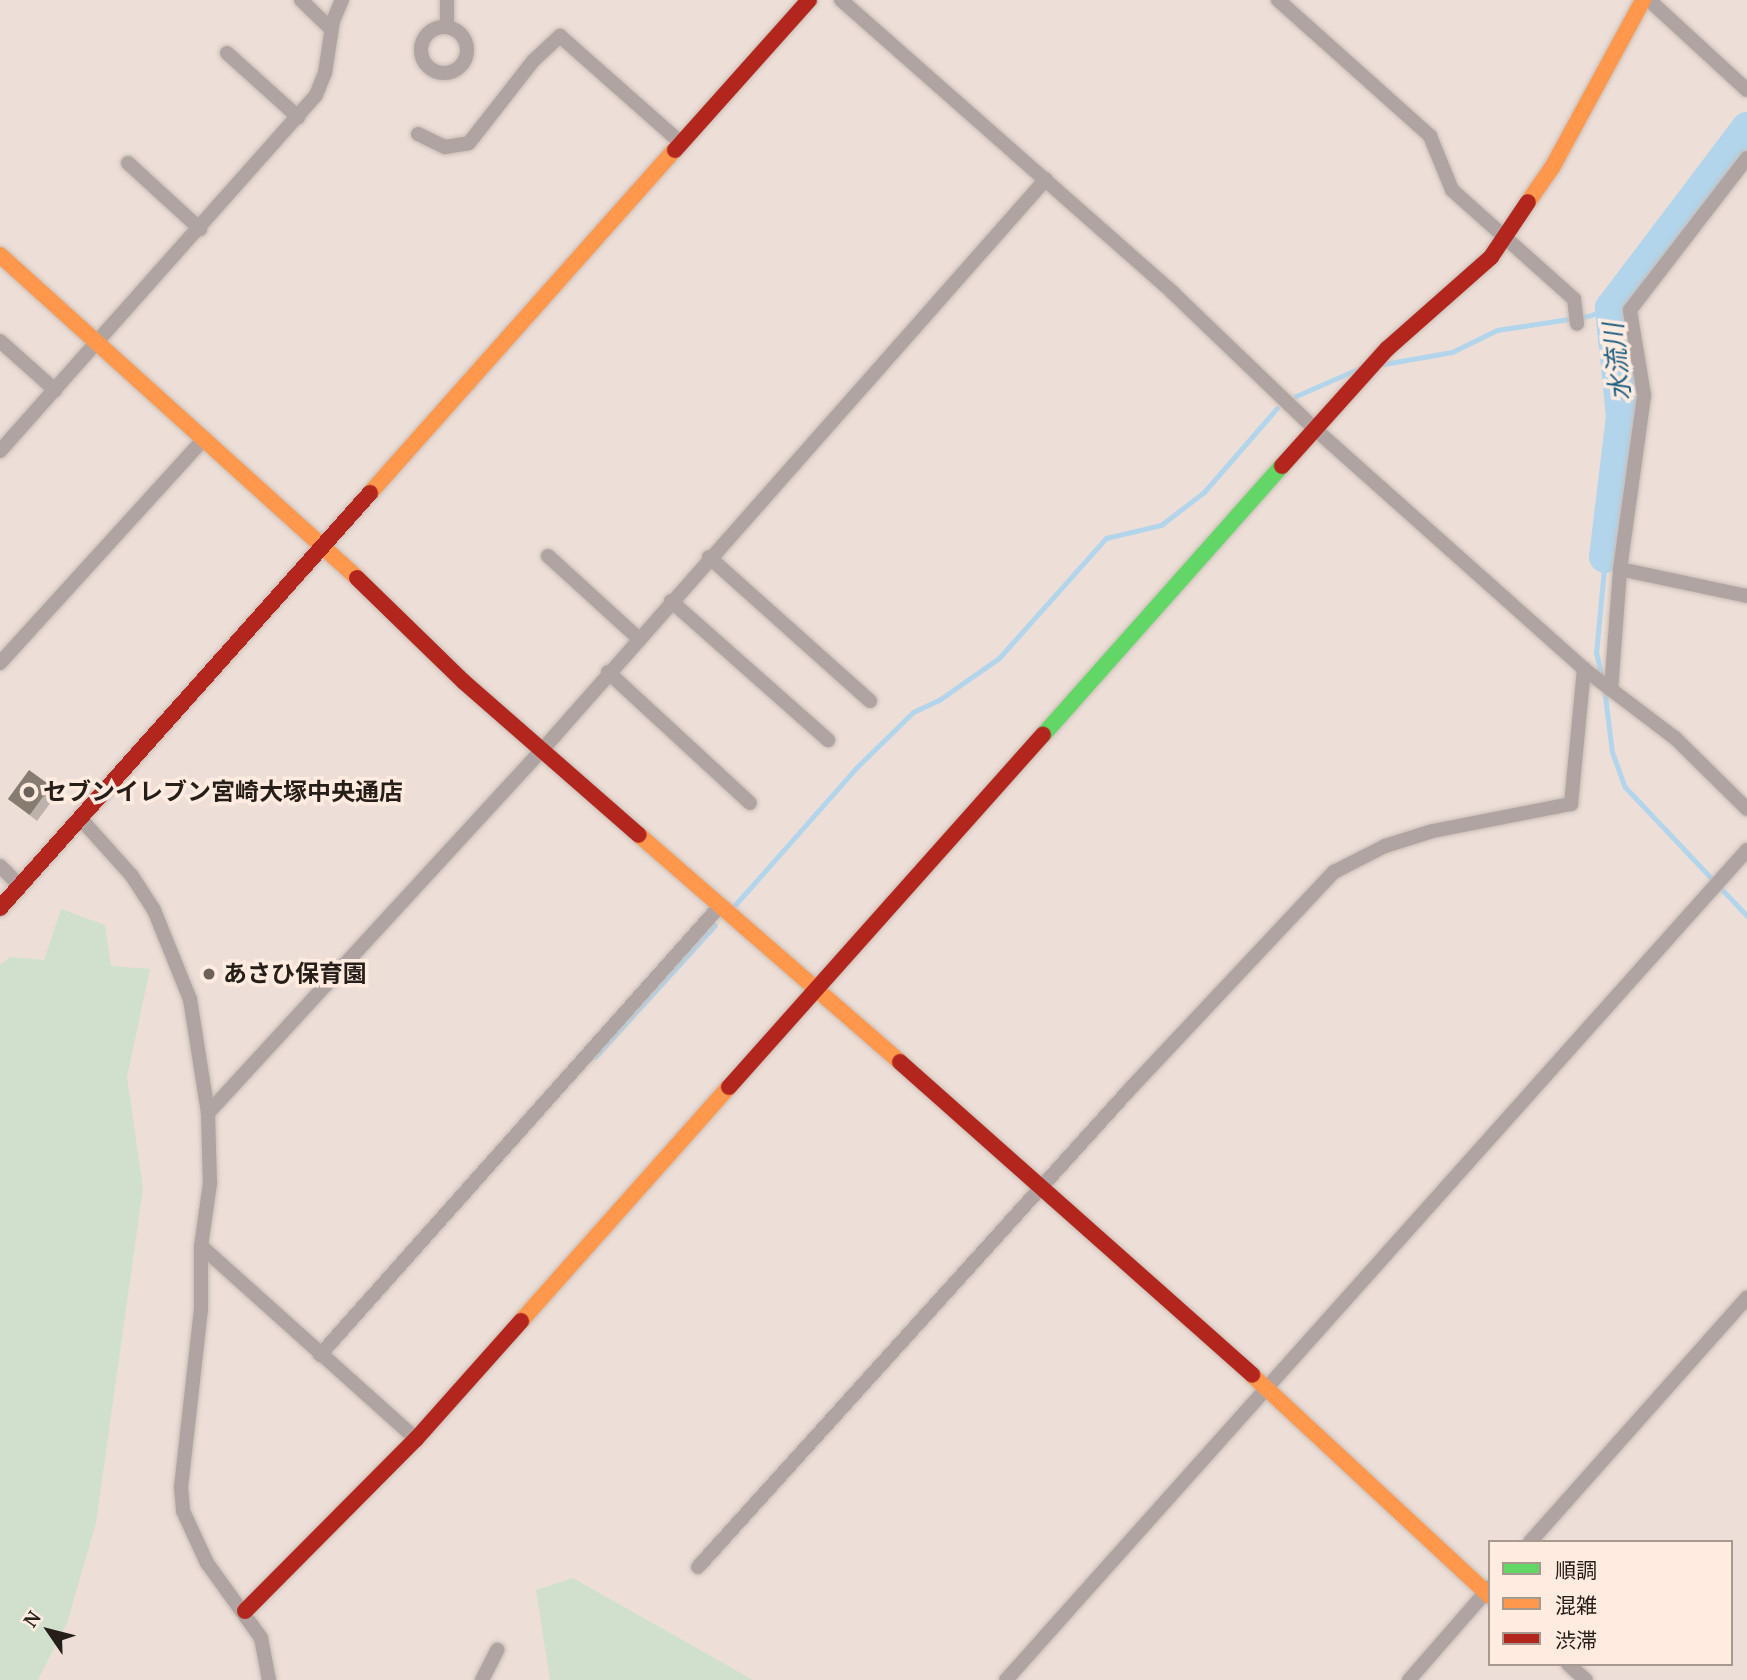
<!DOCTYPE html>
<html>
<head>
<meta charset="utf-8">
<style>
	body { margin:0 }
	#map { position:relative; width:1747px; height:1680px; overflow:hidden; background:#eddfd7; font-family:"PT Serif","Noto Sans JP",serif }
	div>[style] { position:absolute }
	.green>* { inset:0; background:#d0e0cd }
	.shadow>* { inset:0; background:#0003 }
	.stream>* { height:5px; margin:-2.5px; padding:0 2.5px; transform-origin:2.5px; border-radius:2.5px; background:#b2d5ec }
	.river>* { height:32px; margin:-16px; padding:0 16px; transform-origin:16px; border-radius:16px; background:#b2d5ec }
	.building>* { inset:0; background:#867c71; transform-origin:0 0 }
	.roads { filter:drop-shadow(0 0 2px #c8bdb6) drop-shadow(0 0 2px #c8bdb6) }
	.street>* { height:14px; margin:-7px; padding:0 7px; transform-origin:7px; border-radius:7px; background:#afa4a1 }
	.street>.ring { margin:-7px; padding:0; box-sizing:content-box; background:none; border:14px solid #afa4a1; border-radius:50% }
	.fast>* { height:16px; margin:-8px; padding:0 8px; transform-origin:8px; border-radius:8px; background:#63d668 }
	.slow>* { height:16px; margin:-8px; padding:0 8px; transform-origin:8px; border-radius:8px; background:#ff974d }
	.jam>* { height:16px; margin:-8px; padding:0 8px; transform-origin:8px; border-radius:8px; background:#b3261e }
	.dots>* { width:19px; height:19px; translate:-50% -50%; box-sizing:border-box; border:4px solid #ffebe0; border-radius:50% }
	span { translate:-50% -50%; white-space:nowrap; text-align:center; line-height:1.15; -webkit-text-stroke:7px #ffebe0; paint-order:stroke }
	.poi-label { font-size:24px; color:#261e19; font-weight:700 }
	.left { translate:0 -50%; text-align:left }
	.water-label { font-size:26px; color:#1d5e81; font-style:italic }
	.legend { position:absolute; left:1488px; top:1540px; width:245px; height:126px; box-sizing:border-box; background:#ffebe0; border:2px solid #a89990; margin:0; padding:9px 12px; list-style:none; font-size:21px; color:#261e19 }
	.legend li { display:flex; align-items:center; gap:14px; height:35px }
	.legend b { width:35px; border:2px solid #a89990 }
	.north { position:absolute; left:14px; top:1596px; width:70px; height:70px; -webkit-text-stroke:5px #ffebe0; paint-order:stroke; rotate:305deg; font-size:19px; font-weight:700; line-height:28px; text-align:center; color:#261e19 }
	.north::after { content:''; display:block; margin:auto; width:24px; height:32px; background:#261e19; clip-path:polygon(50% 0,100% 100%,50% 72%,0 100%) }
</style>
</head>
<body>
<div id="map">
	<div class="green">
		<div style="clip-path:polygon(61px 909px,105px 925px,111px 966px,150px 969px,127px 1077px,143px 1188px,96px 1523px,67px 1623px,38px 1680px,0 1680px,0 965px,10px 957px,44px 960px)"></div>
		<div style="clip-path:polygon(573px 1578px,753px 1680px,550px 1680px,536px 1590px)"></div>
	</div>
	<div class="shadow">
		<div style="clip-path:polygon(50px 787px,57px 794px,37px 821px,9px 799px)"></div>
	</div>
	<div class="stream">
		<div style="left:1384px;top:364px;width:69px;rotate:-10deg"></div>
		<div style="left:1452px;top:352px;width:50px;rotate:-26.1deg"></div>
		<div style="left:1497px;top:330px;width:92px;rotate:-8.7deg"></div>
		<div style="left:1588px;top:316px;width:24px;rotate:-19deg"></div>
		<div style="left:1296px;top:396px;width:70px;rotate:-23.6deg"></div>
		<div style="left:1602px;top:678px;width:26px;rotate:-103deg"></div>
		<div style="left:1596px;top:653px;width:96px;rotate:-84.6deg"></div>
		<div style="left:1604px;top:688px;width:64px;rotate:82.9deg"></div>
		<div style="left:1612px;top:752px;width:37px;rotate:70deg"></div>
		<div style="left:1625px;top:787px;width:178px;rotate:46.6deg"></div>
		<div style="left:734px;top:906px;width:183px;rotate:-48.5deg"></div>
		<div style="left:855px;top:769px;width:81px;rotate:-44.5deg"></div>
		<div style="left:913px;top:712px;width:29px;rotate:-25deg"></div>
		<div style="left:939px;top:700px;width:73px;rotate:-35deg"></div>
		<div style="left:999px;top:658px;width:161px;rotate:-48.3deg"></div>
		<div style="left:1106px;top:538px;width:57px;rotate:-13.3deg"></div>
		<div style="left:1161px;top:525px;width:54px;rotate:-37.5deg"></div>
		<div style="left:1204px;top:492px;width:111px;rotate:-49deg"></div>
		<div style="left:595px;top:1057px;width:178px;rotate:-47.7deg"></div>
	</div>
	<div class="river">
		<div style="left:1605px;top:557px;width:141px;rotate:-83.1deg"></div>
		<div style="left:1622px;top:417px;width:110px;rotate:-95.8deg"></div>
		<div style="left:1611px;top:308px;width:226px;rotate:-52.9deg"></div>
	</div>
	<div class="building">
		<div style="left:29px;top:770px;width:27px;height:36px;rotate:36deg"></div>
	</div>
	<div class="roads">
		<div class="street">
			<div style="left:301px;top:0;width:42px;rotate:44deg"></div>
			<div style="left:841px;top:0;width:443px;rotate:41.4deg"></div>
			<div style="left:1173px;top:293px;width:198px;rotate:43.8deg"></div>
			<div style="left:1316px;top:430px;width:359px;rotate:41.7deg"></div>
			<div style="left:1584px;top:669px;width:114px;rotate:37.2deg"></div>
			<div style="left:1675px;top:738px;width:101px;rotate:44.6deg"></div>
			<div style="left:1278px;top:0;width:204px;rotate:41.8deg"></div>
			<div style="left:1430px;top:136px;width:58px;rotate:67.8deg"></div>
			<div style="left:1452px;top:190px;width:164px;rotate:41.8deg"></div>
			<div style="left:1574px;top:299px;width:25px;rotate:83deg"></div>
			<div style="left:1649px;top:0;width:133px;rotate:42.6deg"></div>
			<div class="ring" style="left:421px;top:27px;width:32px;height:32px"></div>
			<div style="left:447px;top:27px;width:27px;rotate:-90deg"></div>
			<div style="left:227px;top:53px;width:96px;rotate:42deg"></div>
			<div style="left:418px;top:134px;width:30px;rotate:26deg"></div>
			<div style="left:445px;top:147px;width:24px;rotate:-9deg"></div>
			<div style="left:469px;top:143px;width:104px;rotate:-52deg"></div>
			<div style="left:533px;top:61px;width:37px;rotate:-43deg"></div>
			<div style="left:560px;top:36px;width:162px;rotate:41.5deg"></div>
			<div style="left:128px;top:163px;width:98px;rotate:42.5deg"></div>
			<div style="left:0;top:341px;width:74px;rotate:41.7deg"></div>
			<div style="left:0;top:451px;width:476px;rotate:-48.4deg"></div>
			<div style="left:316px;top:95px;width:24px;rotate:-68deg"></div>
			<div style="left:325px;top:73px;width:53px;rotate:-81.3deg"></div>
			<div style="left:333px;top:21px;width:23px;rotate:-67deg"></div>
			<div style="left:548px;top:556px;width:122px;rotate:42.3deg"></div>
			<div style="left:709px;top:557px;width:216px;rotate:41.8deg"></div>
			<div style="left:1620px;top:569px;width:130px;rotate:12deg"></div>
			<div style="left:671px;top:601px;width:210px;rotate:41.5deg"></div>
			<div style="left:0;top:663px;width:304px;rotate:-47.7deg"></div>
			<div style="left:608px;top:672px;width:193px;rotate:42.7deg"></div>
			<div style="left:1611px;top:690px;width:121px;rotate:-85.7deg"></div>
			<div style="left:1620px;top:569px;width:176px;rotate:-82.1deg"></div>
			<div style="left:1644px;top:395px;width:86px;rotate:-99.4deg"></div>
			<div style="left:1630px;top:310px;width:192px;rotate:-52.4deg"></div>
			<div style="left:80px;top:818px;width:78px;rotate:48.1deg"></div>
			<div style="left:132px;top:876px;width:40px;rotate:57.1deg"></div>
			<div style="left:154px;top:910px;width:96px;rotate:68deg"></div>
			<div style="left:190px;top:999px;width:115px;rotate:81deg"></div>
			<div style="left:208px;top:1113px;width:70px;rotate:88.4deg"></div>
			<div style="left:210px;top:1183px;width:64px;rotate:98.1deg"></div>
			<div style="left:201px;top:1246px;width:63px;rotate:90deg"></div>
			<div style="left:201px;top:1309px;width:179px;rotate:96.4deg"></div>
			<div style="left:181px;top:1487px;width:24px;rotate:85deg"></div>
			<div style="left:183px;top:1511px;width:57px;rotate:65.2deg"></div>
			<div style="left:207px;top:1563px;width:92px;rotate:54.2deg"></div>
			<div style="left:261px;top:1638px;width:43px;rotate:79.2deg"></div>
			<div style="left:0;top:866px;width:28px;rotate:45deg"></div>
			<div style="left:208px;top:1113px;width:495px;rotate:-47.4deg"></div>
			<div style="left:543px;top:749px;width:760px;rotate:-48.57deg"></div>
			<div style="left:201px;top:1246px;width:289px;rotate:41.9deg"></div>
			<div style="left:320px;top:1355px;width:600px;rotate:-48.31deg"></div>
			<div style="left:1530px;top:1542px;width:327px;rotate:-48.4deg"></div>
			<div style="left:698px;top:1567px;width:644px;rotate:-47.89deg"></div>
			<div style="left:1130px;top:1089px;width:298px;rotate:-46.8deg"></div>
			<div style="left:1334px;top:872px;width:57px;rotate:-27deg"></div>
			<div style="left:1385px;top:846px;width:50px;rotate:-17.4deg"></div>
			<div style="left:1433px;top:831px;width:141px;rotate:-11.1deg"></div>
			<div style="left:1571px;top:804px;width:136px;rotate:-84.5deg"></div>
			<div style="left:1568px;top:1664px;width:24px;rotate:42deg"></div>
			<div style="left:482px;top:1680px;width:34px;rotate:-63deg"></div>
			<div style="left:1006px;top:1680px;width:1113px;rotate:-48.24deg"></div>
			<div style="left:1409px;top:1680px;width:123px;rotate:-48.9deg"></div>
		</div>
		<div class="fast">
			<div style="left:1043px;top:735px;width:360px;rotate:-48.4deg"></div>
		</div>
		<div class="slow">
			<div style="left:1528px;top:202px;width:44px;rotate:-55.2deg"></div>
			<div style="left:1553px;top:166px;width:189px;rotate:-61.5deg"></div>
			<div style="left:0;top:255px;width:481px;rotate:42.1deg"></div>
			<div style="left:370px;top:493px;width:459px;rotate:-48.4deg"></div>
			<div style="left:639px;top:835px;width:346px;rotate:41deg"></div>
			<div style="left:521px;top:1321px;width:313px;rotate:-48.4deg"></div>
			<div style="left:1252px;top:1375px;width:325px;rotate:42.9deg"></div>
		</div>
		<div class="jam">
			<div style="left:675px;top:150px;width:201px;rotate:-48.2deg"></div>
			<div style="left:1282px;top:466px;width:157px;rotate:-48.1deg"></div>
			<div style="left:1387px;top:349px;width:139px;rotate:-41.5deg"></div>
			<div style="left:1491px;top:257px;width:66px;rotate:-56.1deg"></div>
			<div style="left:357px;top:578px;width:149px;rotate:44.2deg"></div>
			<div style="left:464px;top:682px;width:232px;rotate:41.2deg"></div>
			<div style="left:0;top:908px;width:556px;rotate:-48.28deg"></div>
			<div style="left:900px;top:1062px;width:471px;rotate:41.6deg"></div>
			<div style="left:729px;top:1087px;width:472px;rotate:-48.3deg"></div>
			<div style="left:245px;top:1611px;width:243px;rotate:-45.2deg"></div>
			<div style="left:416px;top:1439px;width:158px;rotate:-48.3deg"></div>
		</div>
	</div>
	<div class="dots">
		<div style="left:29px;top:792px;background:#6c625c"></div>
		<div style="left:209px;top:974px;background:#6c625c"></div>
	</div>
	<div class="poi-label">
		<span class="left" style="left:43px;top:792px">セブンイレブン宮崎大塚中央通店</span>
		<span class="left" style="left:223px;top:974px">あさひ保育園</span>
	</div>
	<div class="water-label">
		<span style="left:1617px;top:362px;rotate:-96deg">水流川</span>
	</div>
	<ul class="legend">
	<li><b style="height:9px;background:#63d668"></b>順調</li>
	<li><b style="height:9px;background:#ff974d"></b>混雑</li>
	<li><b style="height:9px;background:#b3261e"></b>渋滞</li>
	</ul>
	<div class="north">N</div>
</div>
</body>
</html>
